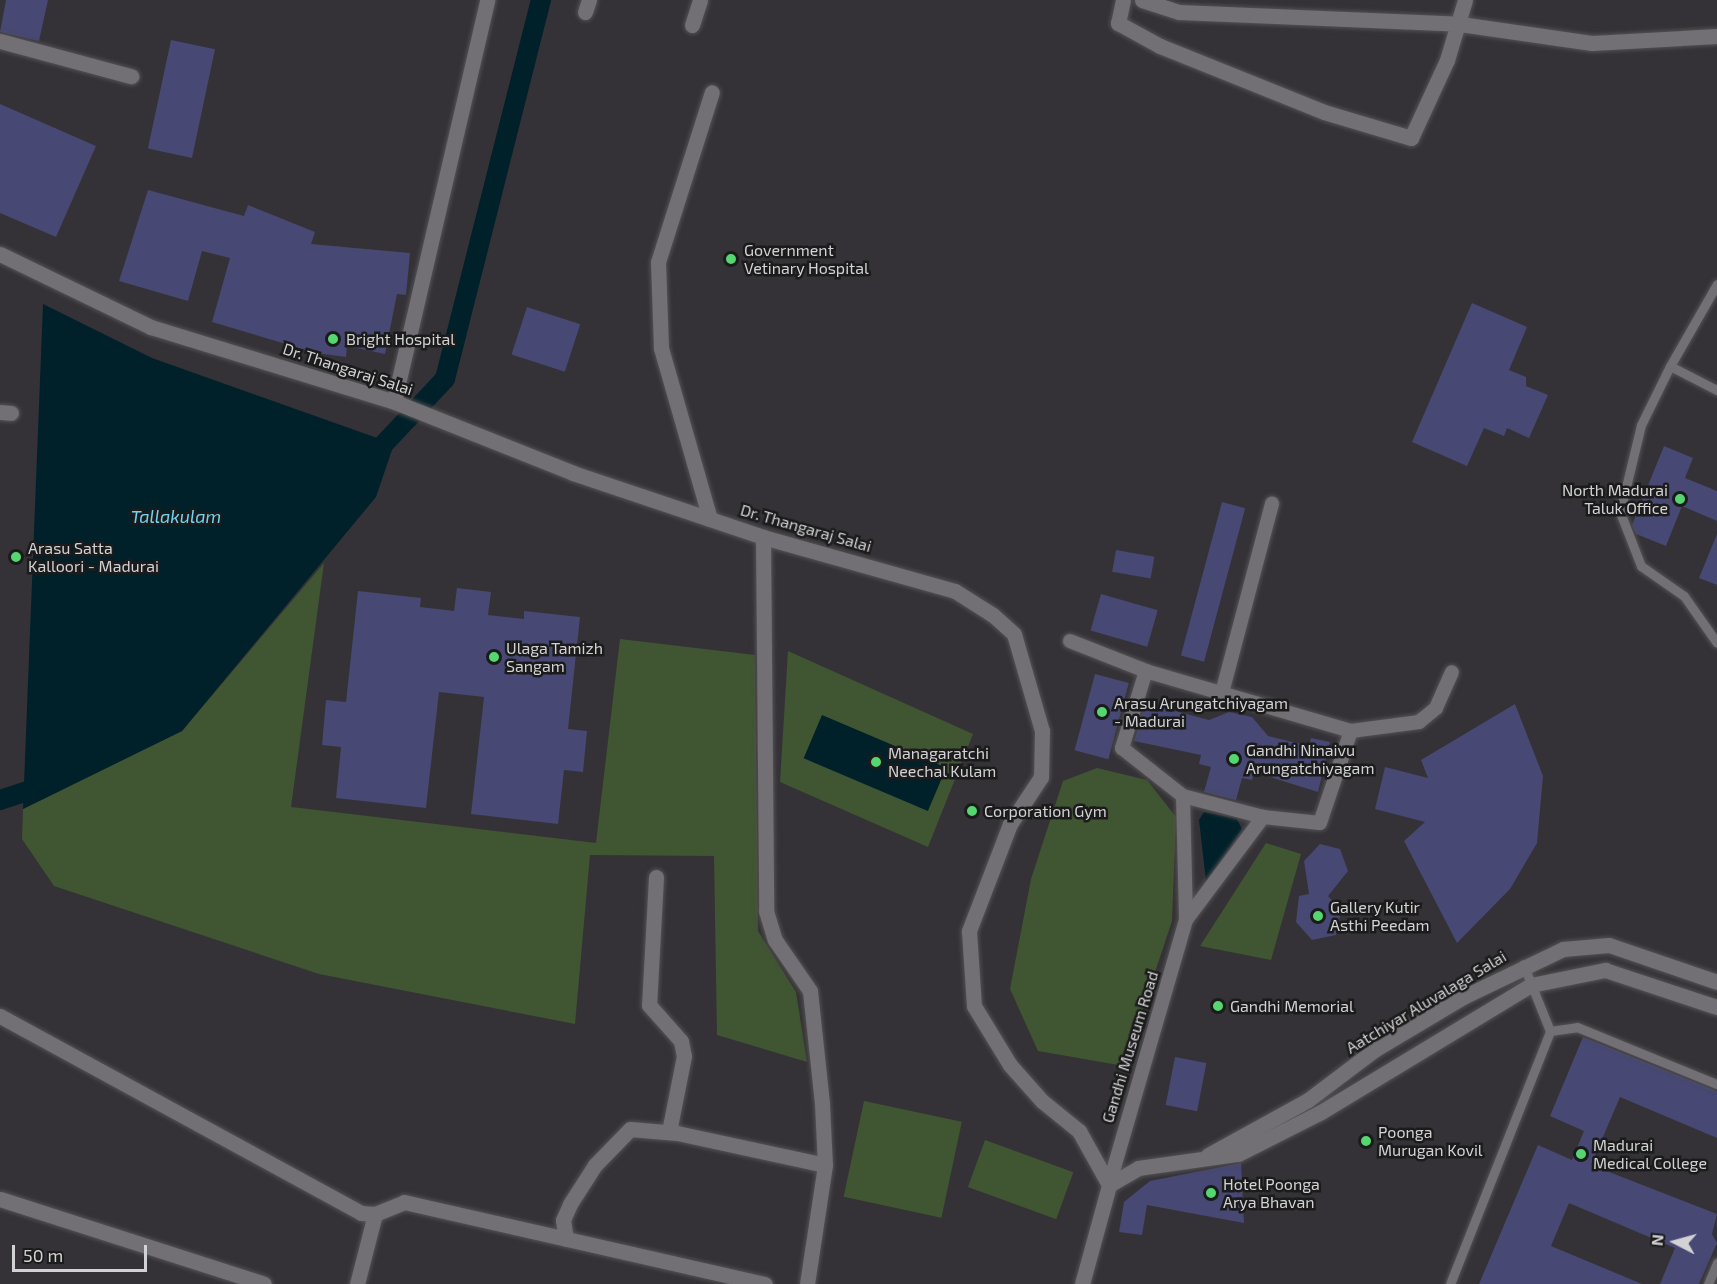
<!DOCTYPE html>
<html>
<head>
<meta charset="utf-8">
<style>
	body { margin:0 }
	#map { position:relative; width:1717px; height:1284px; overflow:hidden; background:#343236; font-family:"Exo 2",sans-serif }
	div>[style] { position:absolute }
	.green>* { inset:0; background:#405531; transform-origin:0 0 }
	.water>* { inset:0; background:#00212a; transform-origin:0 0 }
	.canal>* { height:20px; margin:-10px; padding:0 10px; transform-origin:10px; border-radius:10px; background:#00212a }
	.building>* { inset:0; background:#474873; transform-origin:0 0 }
	.roads { filter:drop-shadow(0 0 2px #535154) drop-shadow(0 0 2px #535154) }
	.service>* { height:9px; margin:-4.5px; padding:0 4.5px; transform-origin:4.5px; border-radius:4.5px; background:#727074 }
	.pedestrian>* { height:14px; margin:-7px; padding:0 7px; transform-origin:7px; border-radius:7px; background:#727074 }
	.minor>* { height:15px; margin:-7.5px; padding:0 7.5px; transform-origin:7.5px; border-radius:7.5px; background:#727074 }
	.tertiary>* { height:15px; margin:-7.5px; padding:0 7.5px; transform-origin:7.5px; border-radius:7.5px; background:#727074 }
	.dots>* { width:16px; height:16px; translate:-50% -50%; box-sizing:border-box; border:3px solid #1b1b1c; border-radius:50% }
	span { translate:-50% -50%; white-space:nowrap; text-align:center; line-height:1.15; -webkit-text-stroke:5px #1b1b1c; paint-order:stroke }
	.poi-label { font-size:16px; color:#d2d1d3 }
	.left { translate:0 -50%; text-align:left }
	.right { translate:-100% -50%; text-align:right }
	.street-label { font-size:16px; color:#d2d1d3 }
	.water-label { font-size:18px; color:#6fd3f1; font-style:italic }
	.north { position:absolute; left:1645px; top:1212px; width:60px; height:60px; -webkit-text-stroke:4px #1b1b1c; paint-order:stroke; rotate:276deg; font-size:16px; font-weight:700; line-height:24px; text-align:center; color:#d2d1d3 }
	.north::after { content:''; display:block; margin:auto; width:21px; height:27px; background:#d2d1d3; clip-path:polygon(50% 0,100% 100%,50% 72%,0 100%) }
	.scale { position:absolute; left:12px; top:1245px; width:135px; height:27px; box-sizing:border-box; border:3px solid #d2d1d3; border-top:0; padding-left:8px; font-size:18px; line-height:21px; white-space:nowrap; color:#d2d1d3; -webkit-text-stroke:4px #1b1b1c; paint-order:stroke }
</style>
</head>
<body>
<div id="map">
	<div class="green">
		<div style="clip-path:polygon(324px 563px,291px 807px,596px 843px,620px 639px,755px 655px,758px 931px,796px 992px,807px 1062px,717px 1035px,714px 856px,590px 855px,575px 1024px,319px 974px,54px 886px,22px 839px,23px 809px,182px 731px)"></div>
		<div style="clip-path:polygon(788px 651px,973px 734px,928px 847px,780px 782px)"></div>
		<div style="clip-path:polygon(1097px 768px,1147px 780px,1176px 817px,1172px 921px,1124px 1066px,1038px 1051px,1010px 989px,1031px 879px,1063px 781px)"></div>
		<div style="clip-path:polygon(1266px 843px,1301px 854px,1271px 960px,1200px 946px)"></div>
		<div style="left:864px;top:1101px;width:100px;height:98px;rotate:12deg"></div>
		<div style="left:985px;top:1140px;width:94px;height:50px;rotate:20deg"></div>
	</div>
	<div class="water">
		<div style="clip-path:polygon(43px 304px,152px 358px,394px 444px,376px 497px,182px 731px,23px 809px)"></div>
		<div style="left:822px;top:715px;width:135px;height:47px;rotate:23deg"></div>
		<div style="clip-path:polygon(1204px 812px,1237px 819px,1242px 829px,1206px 881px,1199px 820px)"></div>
	</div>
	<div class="canal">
		<div style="left:367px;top:462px;width:114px;rotate:-46.8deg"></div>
		<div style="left:445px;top:379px;width:391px;rotate:-75.8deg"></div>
		<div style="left:0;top:800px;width:51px;rotate:-18.4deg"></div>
	</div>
	<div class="building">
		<div style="clip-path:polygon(6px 0,48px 0,39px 41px,0 32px)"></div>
		<div style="left:171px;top:40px;width:45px;height:111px;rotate:12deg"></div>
		<div style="clip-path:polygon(0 104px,96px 146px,56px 237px,0 213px)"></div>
		<div style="clip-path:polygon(148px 190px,244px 216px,248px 205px,315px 232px,311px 244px,410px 253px,406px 295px,397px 294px,385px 354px,347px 346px,346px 357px,316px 353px,212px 322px,230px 258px,202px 251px,188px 301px,119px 281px)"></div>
		<div style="clip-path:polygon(1472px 303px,1527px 327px,1509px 370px,1526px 377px,1526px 386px,1548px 395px,1529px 438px,1507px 428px,1504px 436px,1484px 428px,1467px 466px,1412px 442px)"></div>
		<div style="left:527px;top:307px;width:56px;height:50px;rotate:18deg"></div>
		<div style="clip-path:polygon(1664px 446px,1693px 458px,1685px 478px,1717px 491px,1717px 521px,1682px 506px,1666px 546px,1636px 534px,1632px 525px)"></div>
		<div style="left:1222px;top:502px;width:24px;height:159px;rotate:15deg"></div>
		<div style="clip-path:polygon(1717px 534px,1717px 585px,1699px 578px)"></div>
		<div style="left:1116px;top:550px;width:39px;height:22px;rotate:10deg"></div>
		<div style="clip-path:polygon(457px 588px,491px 592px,488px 615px,524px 619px,524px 611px,580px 617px,568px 729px,587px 731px,583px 772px,564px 770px,558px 824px,471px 814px,484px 697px,439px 692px,426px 808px,336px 798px,341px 747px,322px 745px,326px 700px,346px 702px,358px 591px,421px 598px,420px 607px,454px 611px)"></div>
		<div style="left:1101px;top:594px;width:59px;height:38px;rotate:16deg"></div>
		<div style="left:1095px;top:674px;width:35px;height:79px;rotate:15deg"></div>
		<div style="clip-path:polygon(1145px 703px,1209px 720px,1229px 712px,1252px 717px,1268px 736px,1309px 746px,1311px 738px,1330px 742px,1318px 792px,1254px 772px,1252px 780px,1242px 778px,1236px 800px,1204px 792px,1211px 767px,1199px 764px,1201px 755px,1134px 741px)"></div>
		<div style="clip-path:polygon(1515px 704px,1543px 776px,1537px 843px,1510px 889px,1457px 943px,1404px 841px,1425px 822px,1375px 809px,1385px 767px,1428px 778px,1421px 760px)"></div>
		<div style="clip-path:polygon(1320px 844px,1340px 849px,1348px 871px,1328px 896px,1341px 910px,1336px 935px,1312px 940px,1296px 922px,1299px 896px,1309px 894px,1304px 861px)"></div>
		<div style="clip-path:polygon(1583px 1037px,1717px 1091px,1717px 1138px,1620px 1097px,1591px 1165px,1717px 1214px,1712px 1234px,1717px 1243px,1699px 1284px,1660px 1284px,1675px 1248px,1569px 1203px,1551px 1246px,1642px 1284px,1479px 1284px,1538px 1145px,1572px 1160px,1584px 1131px,1550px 1116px)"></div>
		<div style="left:1175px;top:1057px;width:32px;height:49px;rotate:11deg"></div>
		<div style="clip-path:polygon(1241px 1163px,1244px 1223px,1147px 1205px,1142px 1235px,1119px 1232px,1124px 1202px,1150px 1181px)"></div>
	</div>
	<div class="roads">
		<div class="service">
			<div style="left:1717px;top:284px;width:95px;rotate:119.8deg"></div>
			<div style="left:1670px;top:366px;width:53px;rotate:27.1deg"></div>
			<div style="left:1670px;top:366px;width:66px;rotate:116.2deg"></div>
			<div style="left:1641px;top:425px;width:89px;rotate:103.6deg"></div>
			<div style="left:1620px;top:512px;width:58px;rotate:68.7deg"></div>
			<div style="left:1641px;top:566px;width:52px;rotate:34.9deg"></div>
			<div style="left:1684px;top:596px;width:57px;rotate:54.9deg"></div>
			<div style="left:1550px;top:1031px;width:27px;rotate:-8deg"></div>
			<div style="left:1577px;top:1027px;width:151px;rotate:22.2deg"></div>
			<div style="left:1450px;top:1284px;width:272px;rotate:-68.4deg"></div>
			<div style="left:1550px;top:1031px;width:72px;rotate:-111.9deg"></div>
			<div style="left:1708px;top:1284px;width:23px;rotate:-67deg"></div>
		</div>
		<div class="pedestrian">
			<div style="left:1070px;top:641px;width:82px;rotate:21.5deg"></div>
			<div style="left:1222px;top:693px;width:196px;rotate:-75.2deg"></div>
			<div style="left:1351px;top:731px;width:69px;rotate:-7.5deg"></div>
			<div style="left:1419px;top:722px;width:22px;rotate:-39deg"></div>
			<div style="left:1436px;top:708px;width:39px;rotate:-66deg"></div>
			<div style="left:1183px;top:796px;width:83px;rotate:14.7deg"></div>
			<div style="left:1263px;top:817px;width:57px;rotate:6deg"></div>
			<div style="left:1320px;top:823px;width:97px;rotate:-71.4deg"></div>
			<div style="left:1351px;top:731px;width:214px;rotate:-163.7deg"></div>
			<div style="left:1146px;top:671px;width:81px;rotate:107.3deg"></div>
			<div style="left:1122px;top:748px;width:78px;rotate:38.2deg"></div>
			<div style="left:1183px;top:796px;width:124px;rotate:88.6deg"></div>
			<div style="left:1186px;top:920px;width:129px;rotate:-53.2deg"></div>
			<div style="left:1109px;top:1185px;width:276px;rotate:-73.8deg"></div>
		</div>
		<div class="minor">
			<div style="left:1123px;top:0;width:24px;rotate:102deg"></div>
			<div style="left:1118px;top:23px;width:48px;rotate:28.7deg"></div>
			<div style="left:1160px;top:46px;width:177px;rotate:21.9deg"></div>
			<div style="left:1324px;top:112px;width:91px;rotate:16.6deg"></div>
			<div style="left:1411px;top:138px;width:86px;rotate:-65.2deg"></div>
			<div style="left:1447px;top:60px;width:63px;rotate:-73.3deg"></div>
			<div style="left:1142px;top:0;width:39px;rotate:18deg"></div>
			<div style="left:1179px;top:12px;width:281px;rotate:2.4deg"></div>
			<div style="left:1460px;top:24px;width:133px;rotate:8.2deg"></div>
			<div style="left:1592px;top:43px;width:125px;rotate:-3.2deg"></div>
			<div style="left:585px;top:12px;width:13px;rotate:-72deg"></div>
			<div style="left:692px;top:25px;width:26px;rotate:-72deg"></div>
			<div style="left:0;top:41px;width:136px;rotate:15deg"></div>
			<div style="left:394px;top:401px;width:412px;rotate:-76.9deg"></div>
			<div style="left:0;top:412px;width:11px;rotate:5deg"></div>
			<div style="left:710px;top:519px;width:178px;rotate:-106deg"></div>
			<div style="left:661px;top:348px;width:86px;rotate:-92deg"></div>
			<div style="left:658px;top:262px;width:178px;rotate:-72.4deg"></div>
			<div style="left:763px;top:537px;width:374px;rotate:89.5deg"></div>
			<div style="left:766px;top:911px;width:30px;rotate:73deg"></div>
			<div style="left:775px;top:940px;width:62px;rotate:55.5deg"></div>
			<div style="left:810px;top:991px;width:114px;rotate:83.9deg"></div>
			<div style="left:822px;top:1104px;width:61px;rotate:87.2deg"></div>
			<div style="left:825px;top:1165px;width:120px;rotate:98.6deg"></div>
			<div style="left:656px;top:877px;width:128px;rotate:93.1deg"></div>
			<div style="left:649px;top:1005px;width:48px;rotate:48.4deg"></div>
			<div style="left:681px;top:1041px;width:15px;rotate:79deg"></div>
			<div style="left:684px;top:1056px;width:77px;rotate:101.2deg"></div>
			<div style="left:0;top:1016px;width:411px;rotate:28.6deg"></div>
			<div style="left:361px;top:1213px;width:14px;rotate:4deg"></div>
			<div style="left:375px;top:1214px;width:31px;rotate:-22deg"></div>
			<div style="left:404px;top:1202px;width:370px;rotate:12.8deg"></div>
			<div style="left:0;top:1199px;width:277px;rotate:17.8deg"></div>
			<div style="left:566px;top:1239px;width:19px;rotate:-99deg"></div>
			<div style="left:563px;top:1220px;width:17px;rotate:-66deg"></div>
			<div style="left:570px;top:1204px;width:46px;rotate:-57.3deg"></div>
			<div style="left:595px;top:1165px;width:50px;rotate:-45.8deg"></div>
			<div style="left:630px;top:1129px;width:47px;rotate:4.9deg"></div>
			<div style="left:677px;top:1133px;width:151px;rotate:12.2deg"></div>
			<div style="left:357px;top:1284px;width:72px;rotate:-75.6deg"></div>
		</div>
		<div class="tertiary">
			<div style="left:0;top:254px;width:168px;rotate:25.8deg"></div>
			<div style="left:151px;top:327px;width:255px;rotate:17.1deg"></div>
			<div style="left:395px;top:402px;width:192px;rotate:21.7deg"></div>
			<div style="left:573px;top:473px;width:200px;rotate:18.6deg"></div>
			<div style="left:763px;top:537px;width:199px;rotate:15.7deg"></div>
			<div style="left:955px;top:591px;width:45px;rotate:32.3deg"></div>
			<div style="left:993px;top:615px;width:28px;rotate:42deg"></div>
			<div style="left:1014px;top:634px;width:101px;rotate:73.9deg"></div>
			<div style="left:1042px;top:731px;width:46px;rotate:91.2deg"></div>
			<div style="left:1041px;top:777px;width:56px;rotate:123.4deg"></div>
			<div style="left:1010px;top:824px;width:115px;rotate:111deg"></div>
			<div style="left:969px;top:931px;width:75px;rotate:86.2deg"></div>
			<div style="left:974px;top:1006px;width:69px;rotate:58.6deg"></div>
			<div style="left:1010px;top:1065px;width:48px;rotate:48.4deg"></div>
			<div style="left:1042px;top:1101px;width:48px;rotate:39deg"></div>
			<div style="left:1079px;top:1131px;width:62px;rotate:60.9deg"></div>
			<div style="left:1208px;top:1155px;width:114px;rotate:-28.8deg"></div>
			<div style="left:1308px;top:1100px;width:83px;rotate:-37.1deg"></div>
			<div style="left:1374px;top:1050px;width:104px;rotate:-30.8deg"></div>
			<div style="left:1463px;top:997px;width:111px;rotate:-25.6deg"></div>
			<div style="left:1563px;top:949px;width:46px;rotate:-5deg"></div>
			<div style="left:1609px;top:945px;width:114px;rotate:18.9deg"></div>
			<div style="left:1109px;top:1185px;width:34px;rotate:-30deg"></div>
			<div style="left:1138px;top:1168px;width:101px;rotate:-8deg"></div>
			<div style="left:1238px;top:1154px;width:93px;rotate:-26.8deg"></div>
			<div style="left:1321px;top:1112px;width:245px;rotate:-31.2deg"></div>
			<div style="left:1531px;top:985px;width:76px;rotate:-11.5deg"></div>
			<div style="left:1605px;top:970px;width:118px;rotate:18.3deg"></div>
			<div style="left:1082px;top:1284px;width:103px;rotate:-74.7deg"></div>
		</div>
	</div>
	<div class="dots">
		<div style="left:731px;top:259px;background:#56d671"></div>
		<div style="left:333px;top:339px;background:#56d671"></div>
		<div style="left:1680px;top:499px;background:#56d671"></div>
		<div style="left:16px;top:557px;background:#56d671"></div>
		<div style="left:494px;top:657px;background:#56d671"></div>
		<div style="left:1102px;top:712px;background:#56d671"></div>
		<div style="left:1234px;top:759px;background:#56d671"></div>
		<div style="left:876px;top:762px;background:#56d671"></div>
		<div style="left:972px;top:811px;background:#56d671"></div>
		<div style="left:1318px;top:916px;background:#56d671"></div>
		<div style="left:1218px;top:1006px;background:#56d671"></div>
		<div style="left:1366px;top:1141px;background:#56d671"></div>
		<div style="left:1581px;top:1154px;background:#56d671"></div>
		<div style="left:1211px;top:1193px;background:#56d671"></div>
	</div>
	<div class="poi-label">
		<span class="left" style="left:744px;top:259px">Government<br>Vetinary Hospital</span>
		<span class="left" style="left:346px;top:339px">Bright Hospital</span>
		<span class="right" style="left:1668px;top:499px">North Madurai<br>Taluk Office</span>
		<span class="left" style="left:28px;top:557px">Arasu Satta<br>Kalloori - Madurai</span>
		<span class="left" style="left:506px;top:657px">Ulaga Tamizh<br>Sangam</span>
		<span class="left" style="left:1114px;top:712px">Arasu Arungatchiyagam<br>- Madurai</span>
		<span class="left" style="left:1246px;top:759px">Gandhi Ninaivu<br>Arungatchiyagam</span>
		<span class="left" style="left:888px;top:762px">Managaratchi<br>Neechal Kulam</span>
		<span class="left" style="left:984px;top:811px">Corporation Gym</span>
		<span class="left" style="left:1330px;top:916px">Gallery Kutir<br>Asthi Peedam</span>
		<span class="left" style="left:1230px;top:1006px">Gandhi Memorial</span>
		<span class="left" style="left:1378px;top:1141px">Poonga<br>Murugan Kovil</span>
		<span class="left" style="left:1593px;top:1154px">Madurai<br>Medical College</span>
		<span class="left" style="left:1223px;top:1193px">Hotel Poonga<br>Arya Bhavan</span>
	</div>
	<div class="street-label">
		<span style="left:348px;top:369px;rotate:18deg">Dr. Thangaraj Salai</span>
		<span style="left:806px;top:528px;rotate:16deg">Dr. Thangaraj Salai</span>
		<span style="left:1426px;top:1002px;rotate:-31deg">Aatchiyar Aluvalaga Salai</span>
		<span style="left:1130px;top:1047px;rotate:-73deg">Gandhi Museum Road</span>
	</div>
	<div class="water-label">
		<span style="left:176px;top:516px">Tallakulam</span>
	</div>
	<div class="north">N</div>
	<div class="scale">50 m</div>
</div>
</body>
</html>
